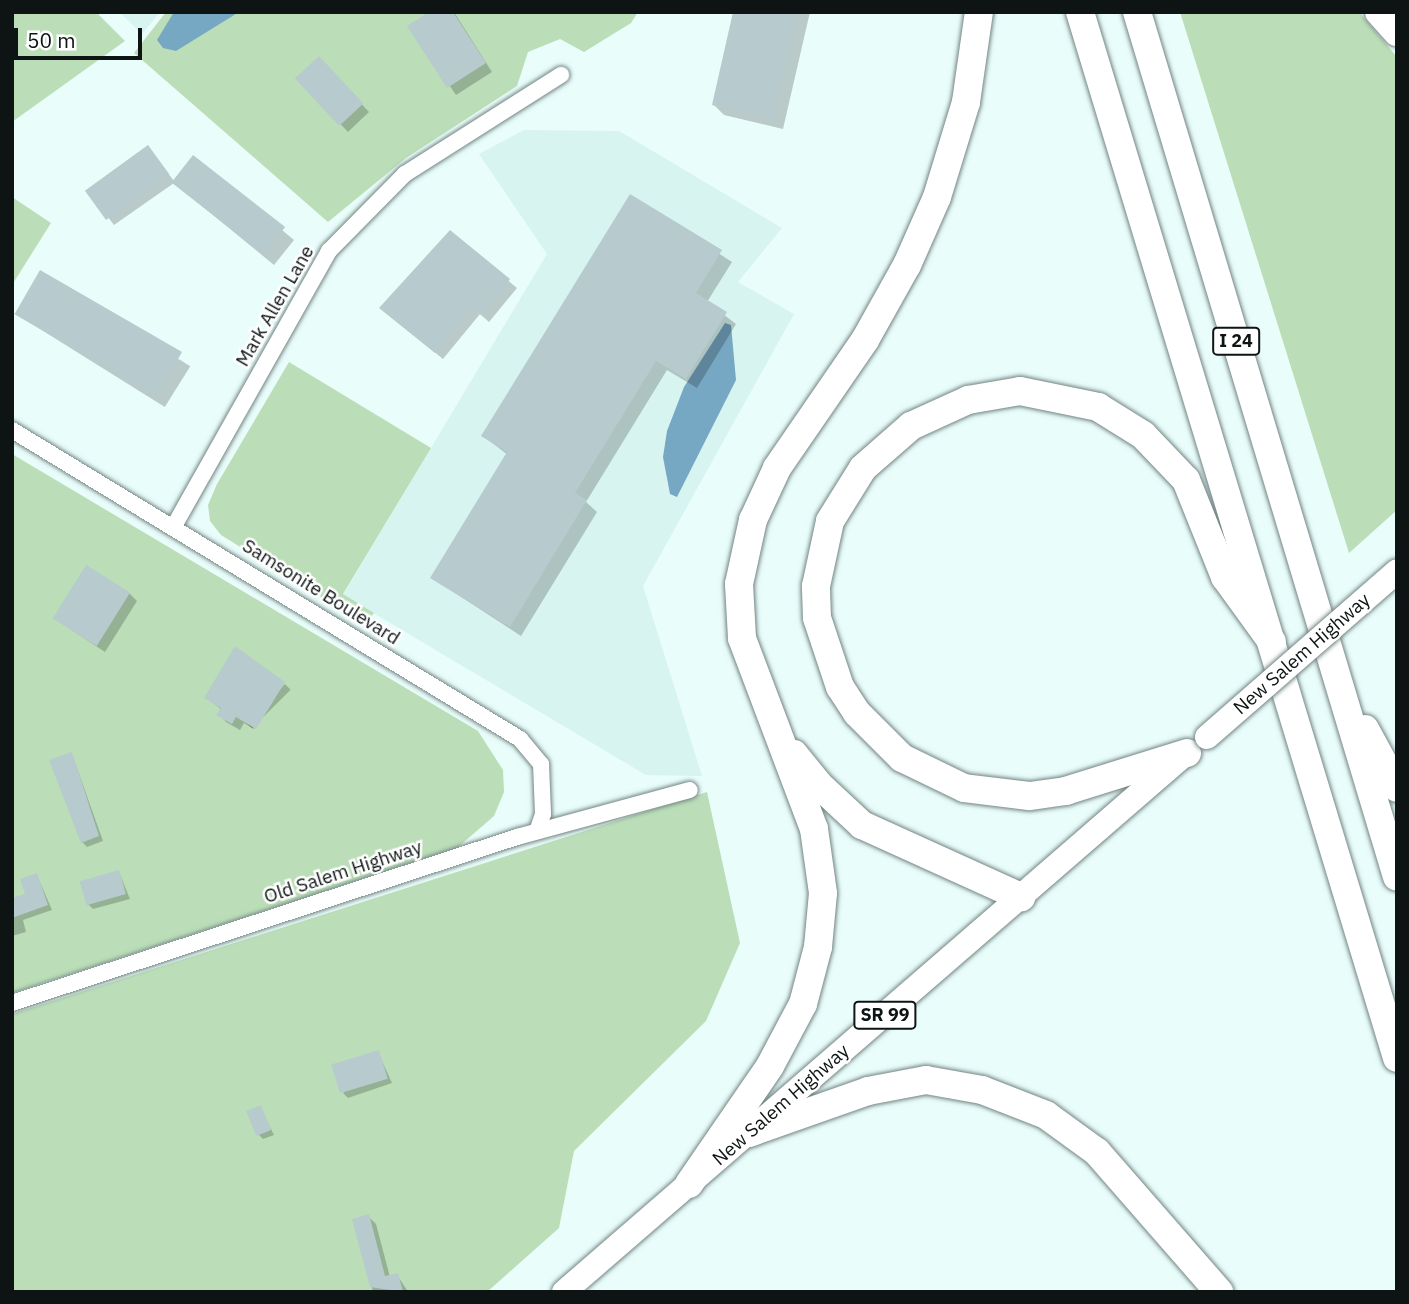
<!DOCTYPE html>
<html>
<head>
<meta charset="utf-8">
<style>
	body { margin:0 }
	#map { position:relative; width:1409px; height:1304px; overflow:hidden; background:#e9fdfb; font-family:"IBM Plex Sans",sans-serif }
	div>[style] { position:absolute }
	.built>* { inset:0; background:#d7f4f0 }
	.green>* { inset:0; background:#bbdeb8 }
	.water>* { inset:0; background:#76a7c3 }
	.shadow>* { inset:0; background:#0003; transform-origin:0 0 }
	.building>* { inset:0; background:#b7cacd; transform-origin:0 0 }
	.roads { filter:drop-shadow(0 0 2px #728482) drop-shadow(0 0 2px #728482) }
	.minor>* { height:16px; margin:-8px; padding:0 8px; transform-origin:8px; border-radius:8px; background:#fff }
	.primary>* { height:24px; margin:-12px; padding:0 12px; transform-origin:12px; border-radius:12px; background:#fff }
	.motorway>* { height:28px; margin:-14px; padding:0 14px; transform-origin:14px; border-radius:14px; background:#fff }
	.bridges { filter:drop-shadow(0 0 2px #728482) drop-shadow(0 0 2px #728482) }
	.primary-bridge>* { height:24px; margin:-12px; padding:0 12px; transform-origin:12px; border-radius:12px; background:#fff }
	span { translate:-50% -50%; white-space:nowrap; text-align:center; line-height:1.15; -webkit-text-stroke:5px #fff; paint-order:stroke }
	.shield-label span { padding:2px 5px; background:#fff; border:2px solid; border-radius:5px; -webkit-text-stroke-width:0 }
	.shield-label { font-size:18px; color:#0e1414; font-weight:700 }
	.street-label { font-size:19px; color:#0e1414 }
	.frame { position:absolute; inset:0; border:14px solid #0e1414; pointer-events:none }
	.scale { position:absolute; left:14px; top:28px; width:128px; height:32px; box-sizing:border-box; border:4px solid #0e1414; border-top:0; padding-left:9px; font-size:21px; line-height:24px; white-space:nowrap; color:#0e1414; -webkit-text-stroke:5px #fff; paint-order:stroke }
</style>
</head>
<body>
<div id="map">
	<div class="built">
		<div style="clip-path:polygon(119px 12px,160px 12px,142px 34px)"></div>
		<div style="clip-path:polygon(524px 130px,619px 131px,782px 228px,738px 282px,794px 314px,643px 586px,702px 776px,646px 775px,343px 595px,547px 254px,479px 154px)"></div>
	</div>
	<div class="green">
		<div style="clip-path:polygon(12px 12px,96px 12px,125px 41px,12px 122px)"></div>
		<div style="clip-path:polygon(166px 12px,638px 12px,631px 23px,584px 52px,560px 39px,528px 52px,517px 86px,406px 158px,328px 222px,134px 53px)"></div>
		<div style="clip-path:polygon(1180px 12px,1359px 12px,1397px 57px,1397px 510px,1349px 553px)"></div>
		<div style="clip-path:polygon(12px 197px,51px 223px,12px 285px)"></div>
		<div style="clip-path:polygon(289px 362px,431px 448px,343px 594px,374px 613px,365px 624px,221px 535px,210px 521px,208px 505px,217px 484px)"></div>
		<div style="clip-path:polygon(12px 454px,478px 731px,503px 770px,504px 792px,494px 816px,457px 848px,12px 993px)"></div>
		<div style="clip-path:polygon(707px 792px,740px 943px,706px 1021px,574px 1151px,559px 1228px,487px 1292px,12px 1292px,12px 1014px)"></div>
	</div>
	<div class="water">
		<div style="clip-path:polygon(174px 12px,239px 12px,176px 51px,163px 48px,157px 40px)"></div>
		<div style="clip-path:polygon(725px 323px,731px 325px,736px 380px,677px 497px,670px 494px,663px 457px,667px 431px,684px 387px)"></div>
	</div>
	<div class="shadow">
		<div style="clip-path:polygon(432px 12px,454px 12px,492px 72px,456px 95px,409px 27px)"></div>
		<div style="clip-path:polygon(735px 12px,810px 12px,783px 129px,724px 115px,714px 105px)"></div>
		<div style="clip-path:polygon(326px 66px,369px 112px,348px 132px,297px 78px)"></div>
		<div style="clip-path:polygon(148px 147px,174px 181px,194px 157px,294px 240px,274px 265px,174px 183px,114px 225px,87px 190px)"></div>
		<div style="clip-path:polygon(630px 196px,732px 262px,707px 302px,736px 324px,697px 388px,667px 370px,586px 502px,597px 512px,521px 636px,432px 578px,508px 455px,483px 436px)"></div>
		<div style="clip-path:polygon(450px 232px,517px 288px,489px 322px,480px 314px,443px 359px,389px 315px)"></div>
		<div style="left:41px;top:273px;width:176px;height:48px;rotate:32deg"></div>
		<div style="clip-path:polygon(129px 593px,137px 601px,105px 652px,55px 619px)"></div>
		<div style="clip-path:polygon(235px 648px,282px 682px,254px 729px,244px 723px,240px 730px,226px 722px,219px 714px,222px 710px,206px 697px)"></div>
		<div style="left:285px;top:684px;width:8px;height:55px;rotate:45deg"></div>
		<div style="clip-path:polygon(72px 754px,103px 841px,87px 847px,82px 842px)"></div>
		<div style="clip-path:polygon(119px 872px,130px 899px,93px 909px,88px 904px)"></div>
		<div style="clip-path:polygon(37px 875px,52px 910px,23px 920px,26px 932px,12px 936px,12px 900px,28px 896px)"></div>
		<div style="clip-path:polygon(378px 1052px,392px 1083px,348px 1098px,343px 1093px)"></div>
		<div style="clip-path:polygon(260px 1107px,274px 1135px,263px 1139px,258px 1134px)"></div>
		<div style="clip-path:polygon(368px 1216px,376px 1224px,390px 1277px,397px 1275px,407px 1290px,373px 1292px,354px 1220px)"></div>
	</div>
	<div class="building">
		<div style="clip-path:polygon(429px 12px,453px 12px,486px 63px,447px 88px,407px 26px)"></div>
		<div style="clip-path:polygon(733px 12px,798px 12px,773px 120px,712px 105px)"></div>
		<div style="left:319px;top:56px;width:65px;height:33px;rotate:47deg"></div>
		<div style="left:148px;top:145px;width:36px;height:78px;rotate:54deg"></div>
		<div style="left:193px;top:155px;width:117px;height:35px;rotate:38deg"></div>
		<div style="clip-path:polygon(630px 194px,722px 250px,696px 293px,727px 312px,686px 379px,656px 361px,575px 493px,587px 500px,510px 627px,430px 578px,507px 452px,481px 436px)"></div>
		<div style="clip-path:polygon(450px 230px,510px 279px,481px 315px,471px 308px,435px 353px,379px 308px)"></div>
		<div style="left:40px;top:270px;width:164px;height:51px;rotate:30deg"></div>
		<div style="left:86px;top:565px;width:52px;height:63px;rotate:32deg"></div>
		<div style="clip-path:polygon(235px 646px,285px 682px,256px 729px,236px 717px,232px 724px,216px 715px,221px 708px,204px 698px)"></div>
		<div style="clip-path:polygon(72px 752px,99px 836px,81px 843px,49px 760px)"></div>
		<div style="left:119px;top:870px;width:25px;height:41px;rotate:74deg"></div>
		<div style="clip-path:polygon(37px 873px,48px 905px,12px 918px,12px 898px,25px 894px,20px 879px)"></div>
		<div style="left:379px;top:1050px;width:30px;height:50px;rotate:73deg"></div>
		<div style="left:261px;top:1105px;width:27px;height:16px;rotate:68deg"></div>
		<div style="clip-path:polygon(369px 1214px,385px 1276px,398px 1273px,403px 1292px,370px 1287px,352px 1219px)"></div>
	</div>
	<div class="roads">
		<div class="minor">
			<div style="left:12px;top:430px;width:595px;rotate:31.31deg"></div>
			<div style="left:520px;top:739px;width:33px;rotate:50deg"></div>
			<div style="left:541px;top:764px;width:50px;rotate:87.7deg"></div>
			<div style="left:543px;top:814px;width:18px;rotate:109deg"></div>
			<div style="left:174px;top:526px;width:316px;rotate:-60.6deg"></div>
			<div style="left:329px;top:251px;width:108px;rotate:-45.4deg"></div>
			<div style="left:405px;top:174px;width:185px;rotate:-32.4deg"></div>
			<div style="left:12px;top:1003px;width:532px;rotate:-18.2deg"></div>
			<div style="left:517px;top:837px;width:179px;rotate:-15.2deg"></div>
		</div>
		<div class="primary">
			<div style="left:564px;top:1292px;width:820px;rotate:-40.9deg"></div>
		</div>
		<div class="motorway">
			<div style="left:1080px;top:12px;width:1093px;rotate:73.14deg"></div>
			<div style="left:1137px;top:12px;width:903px;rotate:73.27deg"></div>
			<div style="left:1379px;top:12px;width:27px;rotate:48deg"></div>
			<div style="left:1365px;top:729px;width:67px;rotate:61.5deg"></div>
			<div style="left:1187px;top:753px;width:127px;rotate:162.6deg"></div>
			<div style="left:1066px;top:791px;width:37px;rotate:172deg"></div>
			<div style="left:1029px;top:796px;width:65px;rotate:-173deg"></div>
			<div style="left:964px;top:788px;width:69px;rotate:-154.2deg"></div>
			<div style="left:902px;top:758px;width:64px;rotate:-135deg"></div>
			<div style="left:857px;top:713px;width:31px;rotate:-123deg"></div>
			<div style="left:840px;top:687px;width:73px;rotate:-108.4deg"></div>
			<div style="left:817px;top:618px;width:32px;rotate:-92deg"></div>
			<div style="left:816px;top:586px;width:66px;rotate:-77.8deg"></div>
			<div style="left:830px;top:521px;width:62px;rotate:-58.1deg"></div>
			<div style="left:863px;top:468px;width:64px;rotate:-41.2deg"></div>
			<div style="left:911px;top:426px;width:63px;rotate:-24.5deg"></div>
			<div style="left:968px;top:400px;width:53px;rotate:-9.8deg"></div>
			<div style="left:1020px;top:391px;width:80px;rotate:11.6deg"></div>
			<div style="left:1098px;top:407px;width:53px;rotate:31.9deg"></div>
			<div style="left:1143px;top:435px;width:62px;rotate:46.3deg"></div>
			<div style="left:1186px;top:480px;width:105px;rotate:68.1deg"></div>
			<div style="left:1225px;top:577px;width:80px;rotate:54.1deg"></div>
			<div style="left:794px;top:754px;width:40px;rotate:51deg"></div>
			<div style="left:819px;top:785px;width:59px;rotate:42.9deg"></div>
			<div style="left:862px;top:825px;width:175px;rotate:24.4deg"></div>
			<div style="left:749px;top:1133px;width:126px;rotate:-19.4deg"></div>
			<div style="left:868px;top:1091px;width:59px;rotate:-10.7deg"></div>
			<div style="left:926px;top:1080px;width:57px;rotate:10.1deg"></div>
			<div style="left:982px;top:1090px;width:69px;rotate:21.3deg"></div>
			<div style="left:1046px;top:1115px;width:63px;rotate:36deg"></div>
			<div style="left:1097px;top:1152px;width:186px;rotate:48.9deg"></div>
			<div style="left:689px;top:1184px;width:143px;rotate:-55.5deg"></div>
			<div style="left:770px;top:1066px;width:70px;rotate:-62deg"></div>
			<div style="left:803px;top:1004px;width:59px;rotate:-75.3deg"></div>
			<div style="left:818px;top:947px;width:54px;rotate:-84.7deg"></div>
			<div style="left:823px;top:893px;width:65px;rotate:-98deg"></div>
			<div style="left:814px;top:829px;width:204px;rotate:-110.7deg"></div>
			<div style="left:742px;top:638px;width:54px;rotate:-93.2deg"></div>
			<div style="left:739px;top:584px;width:66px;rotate:-77.7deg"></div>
			<div style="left:753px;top:520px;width:57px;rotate:-65.2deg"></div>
			<div style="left:777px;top:468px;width:155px;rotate:-55.5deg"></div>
			<div style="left:865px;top:340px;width:86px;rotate:-60.8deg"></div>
			<div style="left:907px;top:265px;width:74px;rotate:-66.2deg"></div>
			<div style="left:937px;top:197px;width:99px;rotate:-73deg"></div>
			<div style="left:966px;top:102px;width:91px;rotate:-81.8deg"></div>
		</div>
	</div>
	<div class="bridges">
		<div class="primary-bridge">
			<div style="left:1207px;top:737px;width:252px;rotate:-41.1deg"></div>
		</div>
	</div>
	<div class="shield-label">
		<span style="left:1236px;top:341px">I 24</span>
		<span style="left:885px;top:1015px">SR 99</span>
	</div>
	<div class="street-label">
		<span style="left:275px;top:306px;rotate:-60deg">Mark Allen Lane</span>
		<span style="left:321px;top:592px;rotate:32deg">Samsonite Boulevard</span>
		<span style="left:1302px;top:654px;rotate:-41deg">New Salem Highway</span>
		<span style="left:343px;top:872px;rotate:-18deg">Old Salem Highway</span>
		<span style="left:781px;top:1105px;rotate:-41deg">New Salem Highway</span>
	</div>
	<div class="frame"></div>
	<div class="scale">50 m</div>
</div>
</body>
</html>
